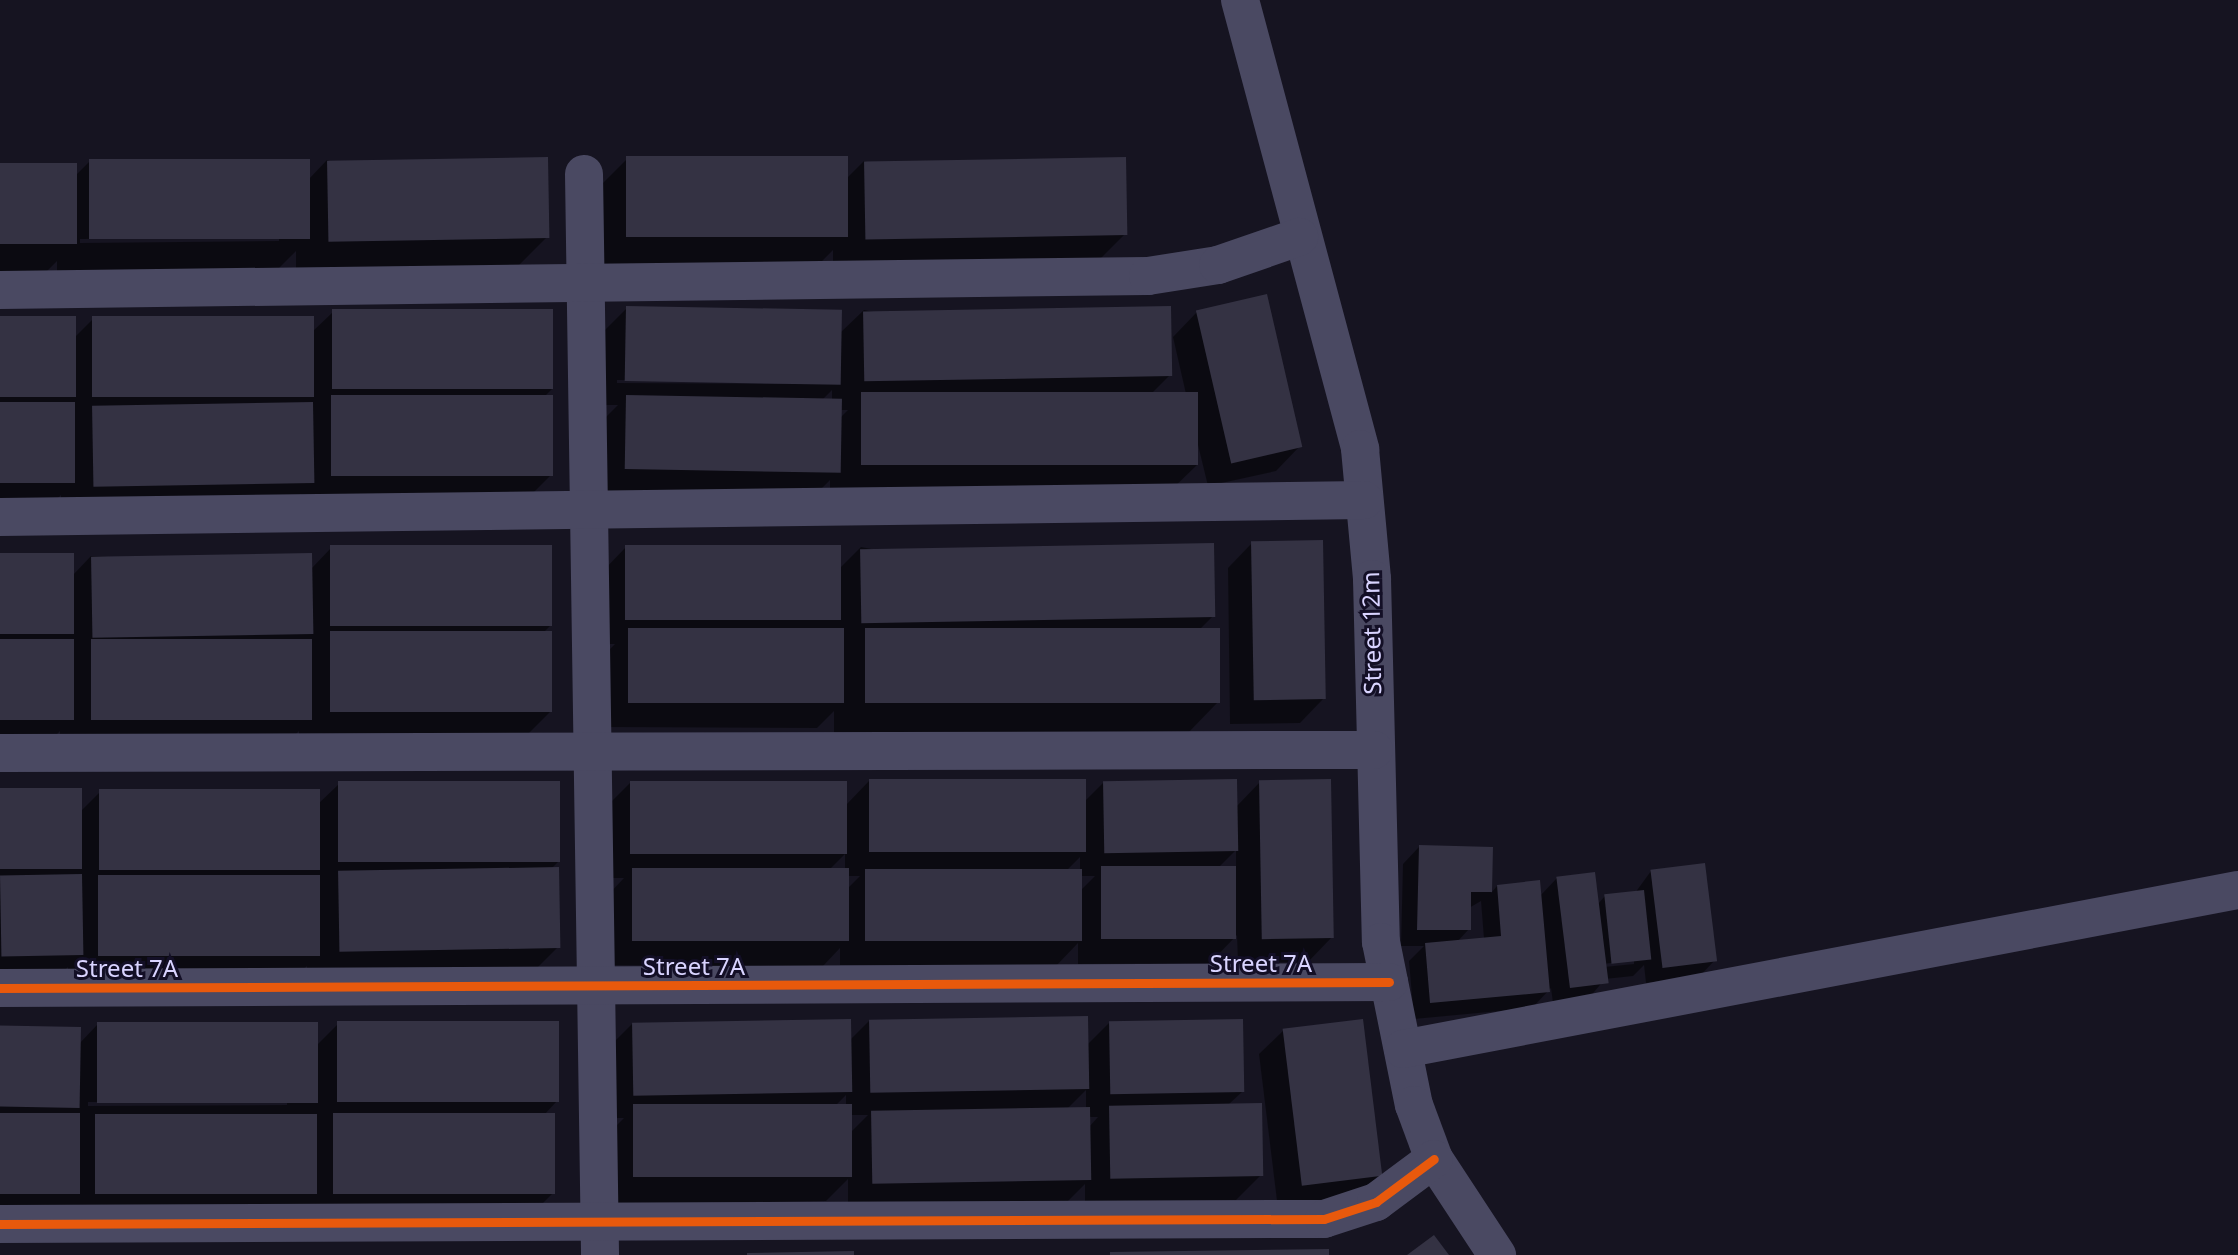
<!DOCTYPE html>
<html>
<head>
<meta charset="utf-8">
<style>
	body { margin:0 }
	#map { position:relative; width:2238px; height:1255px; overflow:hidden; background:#161421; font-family:"Noto Sans",sans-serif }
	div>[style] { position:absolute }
	.shadow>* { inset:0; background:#0007 }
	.building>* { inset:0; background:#343243; transform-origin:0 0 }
	.minor>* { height:38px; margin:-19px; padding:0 19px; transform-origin:19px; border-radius:19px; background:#4a4962 }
	.cycleway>* { height:9px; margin:-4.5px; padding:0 4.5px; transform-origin:4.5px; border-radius:4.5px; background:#e8590c }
	span { translate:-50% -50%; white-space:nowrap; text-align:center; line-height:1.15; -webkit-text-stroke:6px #130f26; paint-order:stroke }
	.street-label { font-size:24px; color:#d9d4ff }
</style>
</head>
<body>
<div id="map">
	<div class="shadow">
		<div style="clip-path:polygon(627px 159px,846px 179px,864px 161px,1125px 234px,1093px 266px,833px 268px,833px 250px,815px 268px,596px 270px,595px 191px)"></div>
		<div style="clip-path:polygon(evenodd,327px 160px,547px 237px,515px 269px,296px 270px,296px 251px,277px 270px,57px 272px,57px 261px,43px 275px,0 275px,0 165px,75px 176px,89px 162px,308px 180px,327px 160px,279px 238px,279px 241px,80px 243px,80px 239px,279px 238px)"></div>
		<div style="clip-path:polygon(evenodd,627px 308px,840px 333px,864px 310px,1170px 375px,1151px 394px,1186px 394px,1173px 337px,1197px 312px,1300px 446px,1276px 471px,1208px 486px,1198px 445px,1197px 465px,1165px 496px,830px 499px,830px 480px,815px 495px,602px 493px,602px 421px,618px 405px,602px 405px,602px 333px,627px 308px,617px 380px,818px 381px,818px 384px,617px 383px,617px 380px,627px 308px,832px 390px,832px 399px,823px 399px,832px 390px,627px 308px,840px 410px,848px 410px,840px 418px,840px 410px)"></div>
		<div style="clip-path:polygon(333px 312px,552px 389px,544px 397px,551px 475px,519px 507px,301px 507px,301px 494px,280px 514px,61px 515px,61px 495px,42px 514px,0 514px,0 318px,74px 338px,93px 319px,312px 332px)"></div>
		<div style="clip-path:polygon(1252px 543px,1324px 698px,1300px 723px,1230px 724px,1228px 568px)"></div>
		<div style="clip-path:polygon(626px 547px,840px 568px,861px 547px,1213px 616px,1199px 630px,1218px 702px,1187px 734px,834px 737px,834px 711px,817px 728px,604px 727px,604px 655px,615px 644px,602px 644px,602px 572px)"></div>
		<div style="clip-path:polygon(331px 548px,551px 625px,543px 633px,550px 712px,519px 743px,299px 745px,299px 731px,279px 751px,60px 752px,60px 731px,41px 751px,0 751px,0 555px,73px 575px,91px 556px,311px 569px)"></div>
		<div style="clip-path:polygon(evenodd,869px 781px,1085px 801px,1104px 782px,1236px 807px,1260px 782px,1332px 937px,1308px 962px,1238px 963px,1237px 935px,1210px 963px,1078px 964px,1078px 943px,1056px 966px,840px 965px,840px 948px,823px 966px,608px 965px,608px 895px,624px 878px,606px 878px,606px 807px,630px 783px,846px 805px,869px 781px,1236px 850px,1236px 868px,1218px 868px,1236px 850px,869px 781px,845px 854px,845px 871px,828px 871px,845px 854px,869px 781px,1080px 857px,1080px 871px,1066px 871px,1080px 857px,869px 781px,848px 876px,860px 876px,848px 888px,848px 876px,869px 781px,1080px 876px,1095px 876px,1080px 891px,1080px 876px)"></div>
		<div style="clip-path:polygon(339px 784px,559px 861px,551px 869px,558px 947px,526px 979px,307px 980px,307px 966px,286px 987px,68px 987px,68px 967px,49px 986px,0 987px,0 790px,81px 811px,100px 792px,318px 804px)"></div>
		<div style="clip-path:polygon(evenodd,1419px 847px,1491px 848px,1491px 893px,1497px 886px,1540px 896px,1557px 878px,1597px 905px,1605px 896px,1635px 893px,1651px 871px,1715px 960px,1699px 977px,1646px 983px,1644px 965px,1633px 976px,1605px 979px,1589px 998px,1553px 1003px,1551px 988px,1532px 1008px,1414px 1019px,1409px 961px,1424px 946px,1401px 946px,1403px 864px,1419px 847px,1481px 901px,1484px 939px,1457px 942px,1469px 929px,1469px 908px,1481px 901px,1419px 847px,1634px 960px,1634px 964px,1604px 967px,1603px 964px,1634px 960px)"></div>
		<div style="clip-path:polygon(evenodd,870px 1020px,1087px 1045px,1110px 1022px,1242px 1092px,1228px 1105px,1261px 1175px,1236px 1200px,1085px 1201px,1085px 1184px,1065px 1204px,848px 1206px,848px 1179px,826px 1201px,610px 1204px,609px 1133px,624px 1118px,609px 1118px,608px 1048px,633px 1023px,849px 1041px,870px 1020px,1086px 1090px,1086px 1109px,1067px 1109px,1086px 1090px,870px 1020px,846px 1095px,846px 1106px,835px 1106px,846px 1095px,870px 1020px,850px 1115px,868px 1115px,850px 1133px,850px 1115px,870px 1020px,1089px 1117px,1098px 1117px,1089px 1127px,1089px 1117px)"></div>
		<div style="clip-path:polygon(evenodd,338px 1024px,557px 1101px,544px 1115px,553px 1193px,521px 1225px,0 1225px,0 1029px,79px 1044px,97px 1025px,316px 1046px,338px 1024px,287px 1101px,287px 1105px,88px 1106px,88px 1102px,287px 1101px)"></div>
		<div style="clip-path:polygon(1284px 1030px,1379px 1175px,1355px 1200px,1278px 1209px,1259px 1054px)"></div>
	</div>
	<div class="building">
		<div style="left:848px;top:156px;width:81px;height:222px;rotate:90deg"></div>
		<div style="left:548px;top:157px;width:81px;height:221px;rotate:89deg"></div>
		<div style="left:1126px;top:157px;width:78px;height:262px;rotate:89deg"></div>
		<div style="left:310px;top:159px;width:80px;height:221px;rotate:90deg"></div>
		<div style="left:77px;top:163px;width:81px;height:77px;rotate:90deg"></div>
		<div style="left:1267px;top:294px;width:157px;height:73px;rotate:77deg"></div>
		<div style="left:626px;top:306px;width:216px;height:75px;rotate:1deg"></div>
		<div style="left:1171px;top:306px;width:70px;height:308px;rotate:89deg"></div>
		<div style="left:553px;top:309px;width:80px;height:221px;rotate:90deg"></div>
		<div style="left:0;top:316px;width:76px;height:81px"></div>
		<div style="left:314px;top:316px;width:81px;height:222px;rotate:90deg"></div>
		<div style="left:1198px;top:392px;width:73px;height:337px;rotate:90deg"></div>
		<div style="left:331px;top:395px;width:222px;height:81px"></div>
		<div style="left:626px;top:395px;width:216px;height:74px;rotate:1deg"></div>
		<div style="left:0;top:402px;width:75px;height:81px"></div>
		<div style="left:313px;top:402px;width:81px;height:221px;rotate:89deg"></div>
		<div style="left:1323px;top:540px;width:159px;height:72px;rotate:89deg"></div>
		<div style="left:1214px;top:543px;width:74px;height:354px;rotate:89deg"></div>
		<div style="left:552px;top:545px;width:81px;height:222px;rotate:90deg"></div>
		<div style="left:625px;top:545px;width:216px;height:75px"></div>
		<div style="left:0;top:553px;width:74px;height:81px"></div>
		<div style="left:312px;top:553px;width:81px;height:221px;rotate:89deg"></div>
		<div style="left:628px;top:628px;width:216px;height:75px"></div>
		<div style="left:1220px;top:628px;width:75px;height:355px;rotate:90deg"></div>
		<div style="left:552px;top:631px;width:81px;height:222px;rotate:90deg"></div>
		<div style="left:0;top:639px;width:74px;height:81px"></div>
		<div style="left:312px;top:639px;width:81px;height:221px;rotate:90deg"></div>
		<div style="left:869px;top:779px;width:217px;height:73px"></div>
		<div style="left:1237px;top:779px;width:72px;height:134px;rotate:89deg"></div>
		<div style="left:1331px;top:779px;width:159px;height:72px;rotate:89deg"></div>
		<div style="left:560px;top:781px;width:81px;height:222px;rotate:90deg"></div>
		<div style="left:630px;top:781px;width:217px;height:73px"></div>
		<div style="left:82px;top:788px;width:81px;height:82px;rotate:90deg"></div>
		<div style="left:320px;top:789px;width:81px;height:221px;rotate:90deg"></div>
		<div style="clip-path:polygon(1419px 845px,1493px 847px,1492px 892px,1471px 892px,1471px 930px,1417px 930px)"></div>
		<div style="left:1705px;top:863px;width:99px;height:55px;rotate:83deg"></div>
		<div style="left:1236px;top:866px;width:73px;height:135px;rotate:90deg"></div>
		<div style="left:559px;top:867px;width:81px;height:221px;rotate:89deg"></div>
		<div style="left:632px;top:868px;width:217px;height:73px"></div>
		<div style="left:865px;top:869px;width:217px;height:72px"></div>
		<div style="left:1595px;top:872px;width:112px;height:39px;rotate:83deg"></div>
		<div style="left:82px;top:874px;width:81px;height:82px;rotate:89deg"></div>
		<div style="left:320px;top:875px;width:81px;height:222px;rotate:90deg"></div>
		<div style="clip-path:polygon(1540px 880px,1550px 992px,1430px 1003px,1425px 943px,1501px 936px,1497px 885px)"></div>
		<div style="left:1644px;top:890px;width:70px;height:40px;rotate:84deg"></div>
		<div style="left:1088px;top:1016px;width:73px;height:219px;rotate:89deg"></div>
		<div style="left:851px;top:1019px;width:73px;height:219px;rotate:89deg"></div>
		<div style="left:1243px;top:1019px;width:73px;height:134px;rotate:89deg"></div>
		<div style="left:1363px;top:1019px;width:158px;height:81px;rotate:83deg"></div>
		<div style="left:559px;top:1021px;width:81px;height:222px;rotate:90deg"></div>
		<div style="left:318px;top:1022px;width:81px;height:221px;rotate:90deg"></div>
		<div style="left:81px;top:1027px;width:81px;height:81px;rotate:91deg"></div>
		<div style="left:1262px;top:1103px;width:73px;height:153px;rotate:89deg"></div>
		<div style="left:852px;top:1104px;width:73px;height:219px;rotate:90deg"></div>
		<div style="left:1090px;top:1107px;width:73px;height:219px;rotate:89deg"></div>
		<div style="left:0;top:1113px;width:80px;height:81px"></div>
		<div style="left:555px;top:1113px;width:81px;height:222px;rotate:90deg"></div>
		<div style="left:317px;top:1114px;width:80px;height:222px;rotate:90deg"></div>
		<div style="clip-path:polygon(1434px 1235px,1449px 1255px,1407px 1255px)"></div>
		<div style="clip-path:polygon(1329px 1249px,1329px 1255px,1110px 1255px,1110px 1252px)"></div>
		<div style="clip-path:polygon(854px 1251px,854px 1255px,747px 1255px,747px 1253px)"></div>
	</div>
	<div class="minor">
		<div style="left:1240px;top:0;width:465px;rotate:75deg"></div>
		<div style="left:1360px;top:449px;width:131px;rotate:84.7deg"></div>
		<div style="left:1372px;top:579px;width:363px;rotate:88.6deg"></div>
		<div style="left:1381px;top:942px;width:166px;rotate:78.6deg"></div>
		<div style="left:1414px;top:1105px;width:58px;rotate:69.7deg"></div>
		<div style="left:1434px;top:1159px;width:115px;rotate:56.7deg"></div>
		<div style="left:584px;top:174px;width:1081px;rotate:89.15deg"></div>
		<div style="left:0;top:290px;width:1148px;rotate:-0.7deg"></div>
		<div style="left:1148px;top:276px;width:71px;rotate:-8.9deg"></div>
		<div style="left:1218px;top:265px;width:86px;rotate:-19.1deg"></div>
		<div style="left:0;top:517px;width:1364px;rotate:-0.71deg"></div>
		<div style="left:0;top:753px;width:1374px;rotate:-0.13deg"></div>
		<div style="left:0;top:988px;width:1389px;rotate:-0.25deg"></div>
		<div style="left:1403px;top:1049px;width:850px;rotate:-10.78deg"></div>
		<div style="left:0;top:1224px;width:1324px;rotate:-0.22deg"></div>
		<div style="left:1324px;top:1219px;width:55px;rotate:-18.1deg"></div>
		<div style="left:1376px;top:1202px;width:72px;rotate:-36.6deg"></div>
	</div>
	<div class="cycleway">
		<div style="left:0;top:988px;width:1389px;rotate:-0.25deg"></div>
		<div style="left:0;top:1224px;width:1324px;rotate:-0.22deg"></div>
		<div style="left:1324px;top:1219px;width:55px;rotate:-18.1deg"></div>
		<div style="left:1376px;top:1202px;width:72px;rotate:-36.6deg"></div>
	</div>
	<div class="street-label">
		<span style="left:1371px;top:633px;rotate:-91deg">Street 12m</span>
		<span style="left:1261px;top:963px">Street 7A</span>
		<span style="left:694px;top:966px">Street 7A</span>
		<span style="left:127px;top:968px">Street 7A</span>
	</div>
</div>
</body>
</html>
